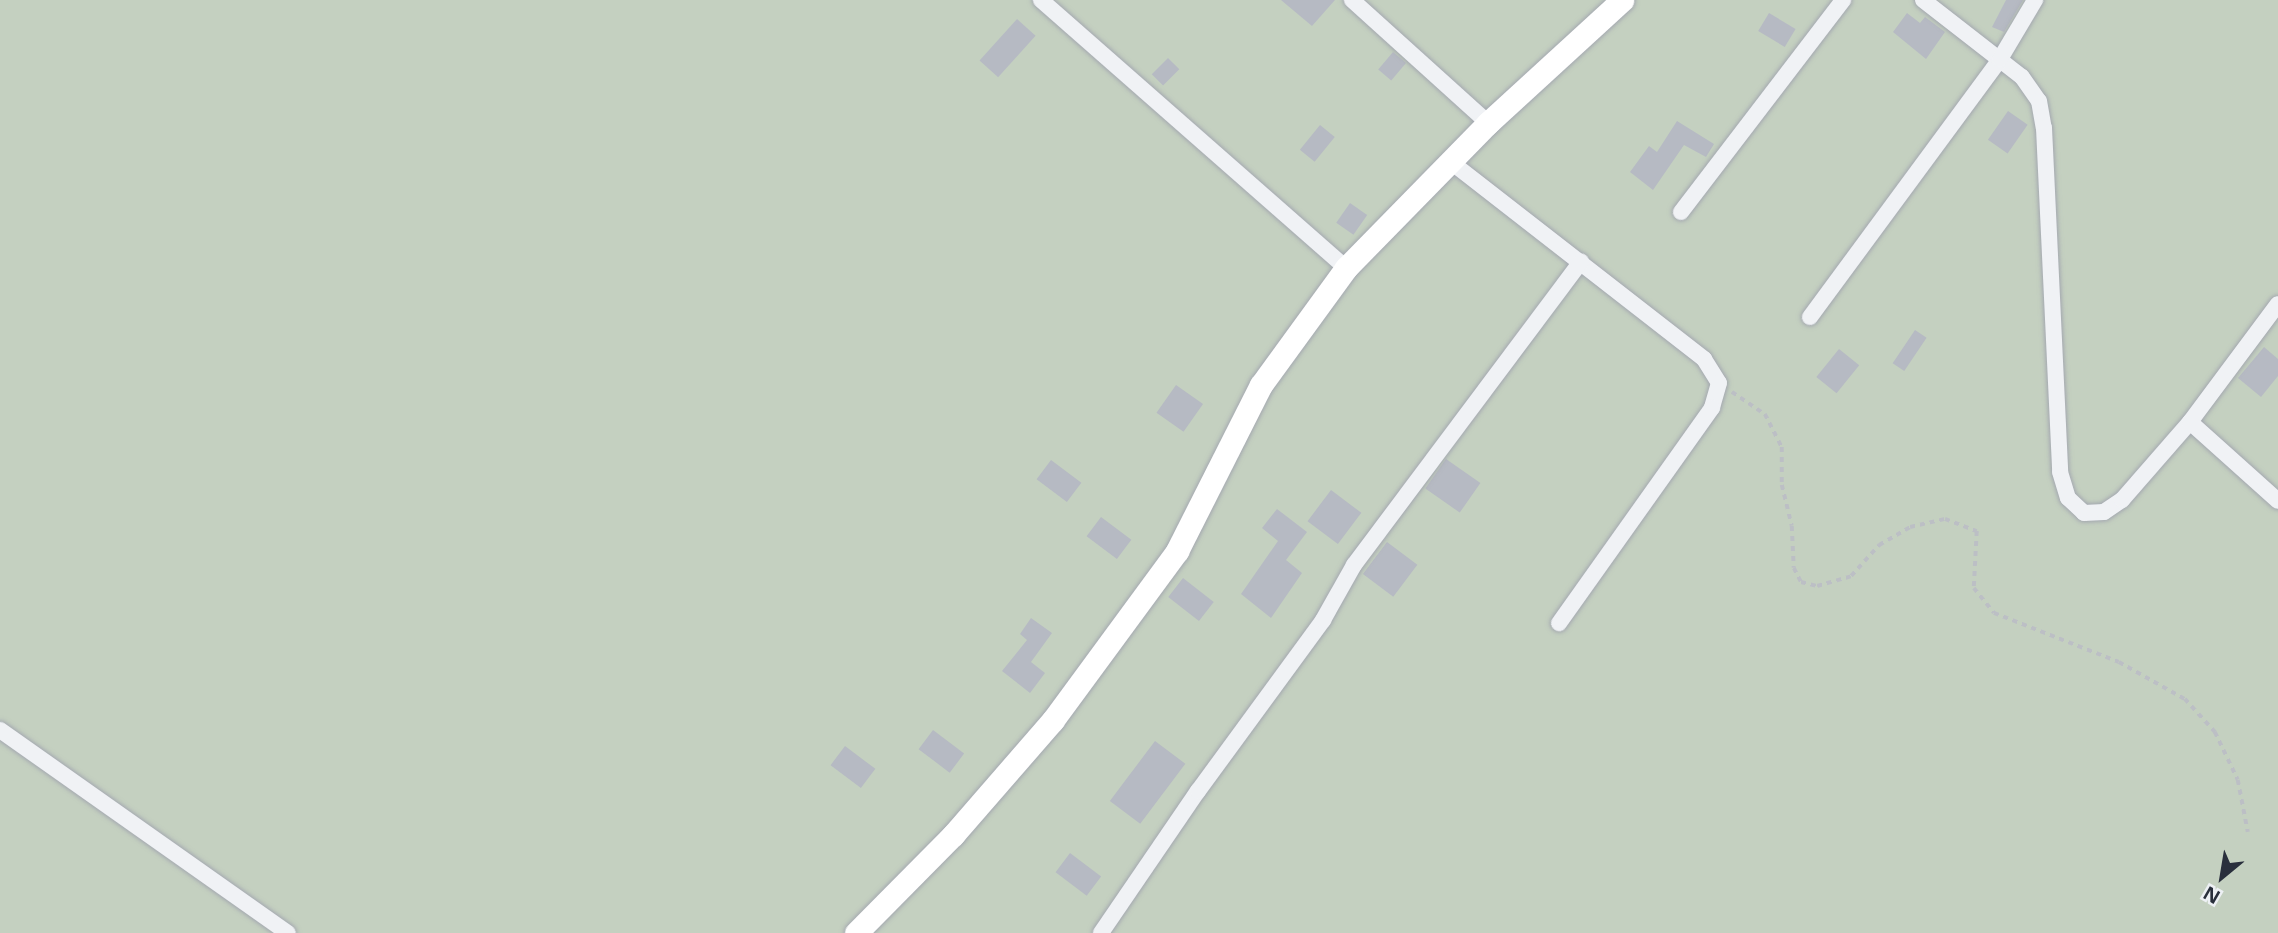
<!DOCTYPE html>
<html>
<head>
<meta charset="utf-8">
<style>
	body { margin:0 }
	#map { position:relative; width:2278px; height:933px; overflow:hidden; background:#dee1e6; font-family:"Open Sans",sans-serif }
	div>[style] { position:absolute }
	.green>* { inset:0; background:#c4d0c0; transform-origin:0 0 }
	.building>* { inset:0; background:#b6bac3; transform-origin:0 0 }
	.path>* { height:3.5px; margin-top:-1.75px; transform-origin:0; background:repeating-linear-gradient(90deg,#bcbfc5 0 5px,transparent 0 10px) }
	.roads { filter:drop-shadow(0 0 2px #a4a8b0) drop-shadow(0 0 2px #a4a8b0) }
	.street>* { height:16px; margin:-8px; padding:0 8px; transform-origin:8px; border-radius:8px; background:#f0f2f5 }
	.secondary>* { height:23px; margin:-11.5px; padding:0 11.5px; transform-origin:11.5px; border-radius:11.5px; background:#fff }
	span { translate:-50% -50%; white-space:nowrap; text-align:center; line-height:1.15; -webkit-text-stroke:5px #edf0f4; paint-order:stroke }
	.north { position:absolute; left:2187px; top:842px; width:70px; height:70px; -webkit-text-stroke:5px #edf0f4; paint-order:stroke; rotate:210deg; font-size:19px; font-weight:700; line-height:28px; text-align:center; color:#292f3c }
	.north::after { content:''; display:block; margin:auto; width:24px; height:32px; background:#292f3c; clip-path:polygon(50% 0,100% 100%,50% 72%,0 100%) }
</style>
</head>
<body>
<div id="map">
	<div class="green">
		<div style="left:0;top:0;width:2278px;height:933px"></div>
	</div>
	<div class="building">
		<div style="clip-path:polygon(1281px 0,1335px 0,1312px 26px)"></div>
		<div style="clip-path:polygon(2006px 0,2023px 0,2004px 32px,1992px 27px)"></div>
		<div style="left:1769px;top:13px;width:31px;height:21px;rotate:31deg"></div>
		<div style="clip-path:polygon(1907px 13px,1920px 23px,1925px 17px,1945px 32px,1926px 59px,1893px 32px)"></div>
		<div style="left:1017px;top:19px;width:25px;height:56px;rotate:42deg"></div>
		<div style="left:1393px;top:52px;width:17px;height:23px;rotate:40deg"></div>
		<div style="left:1168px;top:58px;width:16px;height:23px;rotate:45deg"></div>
		<div style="left:2008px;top:111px;width:24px;height:35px;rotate:35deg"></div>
		<div style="clip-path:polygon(1677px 121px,1714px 144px,1706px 157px,1684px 145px,1653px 190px,1630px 172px,1649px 146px,1657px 152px)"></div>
		<div style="left:1320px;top:125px;width:19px;height:32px;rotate:39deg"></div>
		<div style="left:1350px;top:203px;width:21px;height:24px;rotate:35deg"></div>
		<div style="left:1915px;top:330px;width:14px;height:40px;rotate:34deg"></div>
		<div style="clip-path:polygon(2264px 347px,2278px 359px,2278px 376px,2261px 397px,2238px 378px)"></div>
		<div style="left:1839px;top:349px;width:26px;height:36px;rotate:39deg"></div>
		<div style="left:1176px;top:385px;width:33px;height:34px;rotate:35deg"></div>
		<div style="left:1446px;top:459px;width:42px;height:36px;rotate:35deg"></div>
		<div style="left:1051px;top:460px;width:38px;height:24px;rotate:37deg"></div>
		<div style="left:1331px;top:490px;width:38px;height:39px;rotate:37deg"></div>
		<div style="clip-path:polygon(1277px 509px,1307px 532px,1286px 560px,1302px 573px,1271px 618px,1241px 594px,1278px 541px,1262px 528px)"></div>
		<div style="left:1101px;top:517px;width:38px;height:24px;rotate:37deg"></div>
		<div style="left:1387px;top:542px;width:38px;height:40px;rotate:37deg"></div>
		<div style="left:1183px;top:578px;width:39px;height:24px;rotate:38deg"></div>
		<div style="clip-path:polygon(1031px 618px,1052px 633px,1031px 662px,1045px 673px,1030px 693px,1002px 671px,1027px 640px,1020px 634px)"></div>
		<div style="left:933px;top:730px;width:39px;height:24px;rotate:37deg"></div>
		<div style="left:1155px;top:741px;width:38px;height:75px;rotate:37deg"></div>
		<div style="left:845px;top:746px;width:38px;height:24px;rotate:37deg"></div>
		<div style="left:1070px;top:853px;width:39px;height:24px;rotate:37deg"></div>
	</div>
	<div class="path">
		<div style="left:1732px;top:392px;width:40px;rotate:34deg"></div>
		<div style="left:1765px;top:414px;width:37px;rotate:63deg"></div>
		<div style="left:1782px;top:447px;width:38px;rotate:90deg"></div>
		<div style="left:1782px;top:485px;width:42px;rotate:76.3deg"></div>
		<div style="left:1792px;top:526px;width:42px;rotate:87.3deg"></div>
		<div style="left:1794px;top:568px;width:16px;rotate:63deg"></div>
		<div style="left:1801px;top:582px;width:16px;rotate:14deg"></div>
		<div style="left:1817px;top:586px;width:35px;rotate:-16deg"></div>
		<div style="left:1851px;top:576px;width:42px;rotate:-47.9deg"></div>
		<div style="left:1879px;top:545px;width:36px;rotate:-30deg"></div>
		<div style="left:1910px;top:527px;width:36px;rotate:-13deg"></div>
		<div style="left:1945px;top:519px;width:34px;rotate:21deg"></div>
		<div style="left:1977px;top:531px;width:57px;rotate:93deg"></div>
		<div style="left:1974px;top:588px;width:32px;rotate:51deg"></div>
		<div style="left:1994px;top:613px;width:134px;rotate:21.4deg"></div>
		<div style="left:2119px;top:662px;width:76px;rotate:29.3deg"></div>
		<div style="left:2185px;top:699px;width:45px;rotate:47.7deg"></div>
		<div style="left:2215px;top:732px;width:53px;rotate:64.4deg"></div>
		<div style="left:2238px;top:780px;width:53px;rotate:79.1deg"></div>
	</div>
	<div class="roads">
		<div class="street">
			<div style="left:1041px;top:0;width:406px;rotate:41.3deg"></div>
			<div style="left:1352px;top:0;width:183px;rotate:42.1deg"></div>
			<div style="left:1923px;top:0;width:125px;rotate:37.9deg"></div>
			<div style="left:2022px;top:77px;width:29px;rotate:55deg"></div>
			<div style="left:2039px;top:101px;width:27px;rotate:80deg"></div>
			<div style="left:2044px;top:128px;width:344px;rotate:87.3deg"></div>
			<div style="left:2060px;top:472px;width:27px;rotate:73deg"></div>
			<div style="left:2068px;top:498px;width:22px;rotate:43deg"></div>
			<div style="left:2084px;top:513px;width:20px;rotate:-3deg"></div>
			<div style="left:2104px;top:512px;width:22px;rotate:-34deg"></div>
			<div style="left:2122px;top:500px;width:103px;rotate:-48.9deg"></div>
			<div style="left:2190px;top:422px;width:147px;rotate:-53.3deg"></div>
			<div style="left:1451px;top:162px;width:321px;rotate:37.9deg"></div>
			<div style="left:1704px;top:359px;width:28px;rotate:58deg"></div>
			<div style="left:1719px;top:383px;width:26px;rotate:106deg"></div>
			<div style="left:1712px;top:408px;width:264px;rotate:125.4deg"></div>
			<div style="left:1681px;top:212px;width:267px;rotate:-52.6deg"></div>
			<div style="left:1810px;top:317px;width:320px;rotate:-53.6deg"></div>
			<div style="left:2000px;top:59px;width:69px;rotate:-59.3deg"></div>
			<div style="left:2190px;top:422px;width:118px;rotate:41.9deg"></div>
			<div style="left:0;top:730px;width:352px;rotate:35.2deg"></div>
			<div style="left:1101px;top:933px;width:172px;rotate:-55.7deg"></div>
			<div style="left:1198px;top:791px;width:212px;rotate:-53.8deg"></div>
			<div style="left:1323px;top:620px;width:63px;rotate:-60.6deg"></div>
			<div style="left:1354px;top:565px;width:379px;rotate:-53.2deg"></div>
		</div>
		<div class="secondary">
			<div style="left:856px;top:933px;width:138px;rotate:-45.3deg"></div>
			<div style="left:953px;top:835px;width:152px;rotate:-49deg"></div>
			<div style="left:1053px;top:720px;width:210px;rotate:-53.7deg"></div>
			<div style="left:1177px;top:551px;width:186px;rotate:-63.2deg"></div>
			<div style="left:1261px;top:385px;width:145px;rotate:-54deg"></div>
			<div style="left:1346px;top:268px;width:203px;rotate:-45.6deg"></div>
			<div style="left:1488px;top:123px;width:182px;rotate:-42.5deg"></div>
		</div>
	</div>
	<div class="north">N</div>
</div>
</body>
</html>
